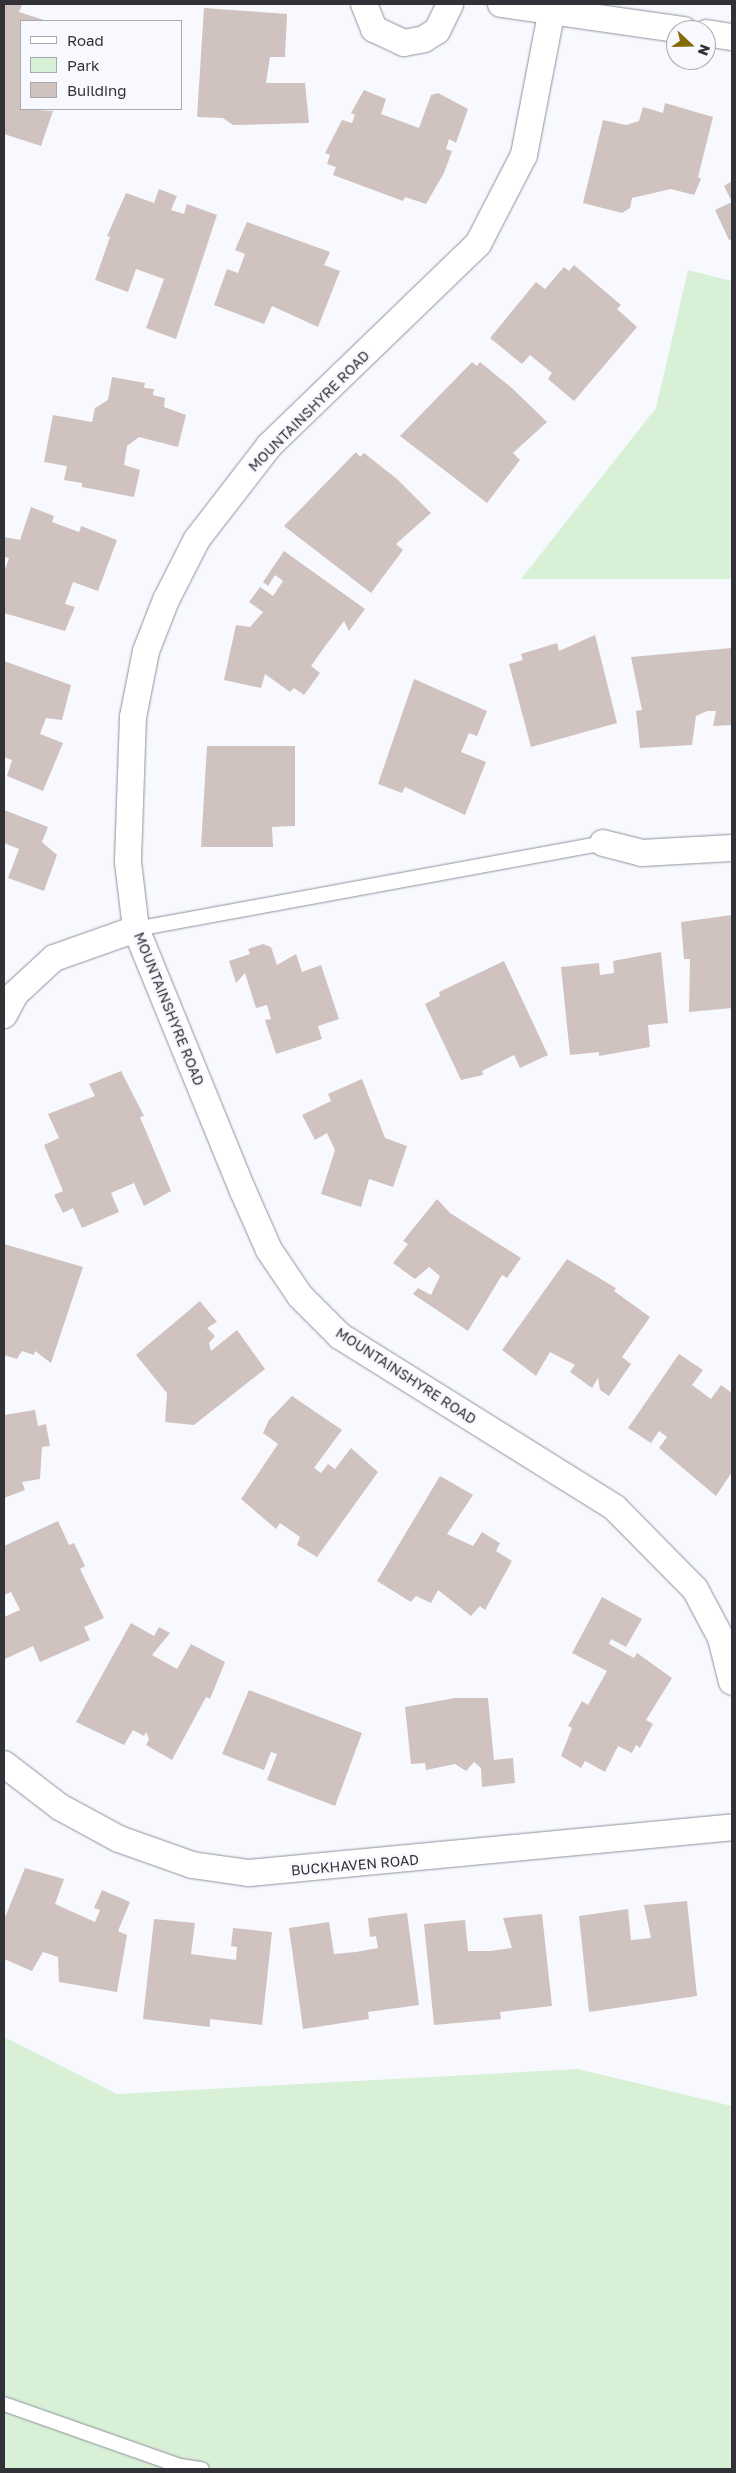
<!DOCTYPE html>
<html>
<head>
<meta charset="utf-8">
<style>
	body { margin:0 }
	#map { position:relative; width:736px; height:2473px; overflow:hidden; background:#f8f9fe; font-family:"Golos Text",sans-serif }
	div>[style] { position:absolute }
	.green>* { inset:0; background:#d8f0d6 }
	.building>* { inset:0; background:#d0c2bf }
	.roads { filter:drop-shadow(0 0 1px #8e929c) drop-shadow(0 0 1px #8e929c) }
	.lane>* { height:14px; margin:-7px; padding:0 7px; transform-origin:7px; border-radius:7px; background:#fff }
	.street>* { height:26px; margin:-13px; padding:0 13px; transform-origin:13px; border-radius:13px; background:#fff }
	span { translate:-50% -50%; white-space:nowrap; text-align:center; line-height:1.15; -webkit-text-stroke:5px #f8f9fe; paint-order:stroke }
	.street-label { font-size:14px; color:#313237 }
	.frame { position:absolute; inset:0; border:5px solid #313237; pointer-events:none }
	.legend { position:absolute; left:20px; top:20px; width:162px; height:90px; box-sizing:border-box; background:#f8f9fe; border:1px solid #a8a9ae; margin:0; padding:6px 9px; list-style:none; font-size:15px; color:#313237 }
	.legend li { display:flex; align-items:center; gap:10px; height:25px }
	.legend b { width:25px; border:1px solid #a8a9ae }
	.north { position:absolute; left:666px; top:20px; width:50px; height:50px; box-sizing:border-box; background:#f8f9fe; border:1px solid #a8a9ae; border-radius:50%; rotate:111deg; font-size:14px; font-weight:700; line-height:20px; text-align:center; color:#313237 }
	.north::after { content:''; display:block; margin:auto; width:18px; height:22px; background:#846b05; clip-path:polygon(50% 0,100% 100%,50% 72%,0 100%) }
</style>
</head>
<body>
<div id="map">
	<div class="green">
		<div style="clip-path:polygon(688px 270px,732px 281px,732px 579px,521px 579px,656px 408px)"></div>
		<div style="clip-path:polygon(4px 2037px,117px 2094px,578px 2069px,732px 2106px,732px 2469px,4px 2469px)"></div>
	</div>
	<div class="building">
		<div style="clip-path:polygon(4px 4px,22px 5px,19px 12px,47px 21px,21px 21px,21px 109px,53px 111px,41px 146px,4px 134px)"></div>
		<div style="clip-path:polygon(204px 8px,287px 14px,285px 57px,270px 57px,266px 83px,305px 83px,309px 123px,233px 125px,223px 118px,197px 117px)"></div>
		<div style="clip-path:polygon(364px 90px,386px 99px,381px 114px,419px 128px,431px 95px,438px 93px,468px 109px,456px 143px,449px 139px,446px 149px,452px 151px,444px 173px,426px 204px,405px 197px,403px 201px,333px 175px,336px 167px,327px 164px,330px 155px,325px 153px,342px 120px,352px 123px,355px 115px,351px 113px)"></div>
		<div style="clip-path:polygon(665px 103px,713px 117px,698px 177px,701px 179px,694px 195px,671px 189px,632px 198px,630px 208px,622px 213px,583px 203px,603px 120px,626px 125px,639px 121px,643px 107px,663px 113px)"></div>
		<div style="clip-path:polygon(732px 181px,732px 239px,729px 240px,715px 210px,732px 202px,724px 186px)"></div>
		<div style="clip-path:polygon(159px 189px,177px 196px,171px 210px,184px 214px,187px 204px,217px 215px,176px 339px,146px 328px,164px 279px,136px 269px,128px 292px,95px 280px,110px 237px,107px 236px,126px 193px,154px 203px)"></div>
		<div style="clip-path:polygon(247px 222px,330px 252px,324px 265px,340px 271px,318px 327px,272px 306px,264px 324px,214px 305px,227px 269px,238px 273px,245px 254px,235px 250px)"></div>
		<div style="clip-path:polygon(574px 265px,621px 305px,617px 309px,637px 327px,574px 401px,548px 379px,552px 373px,530px 355px,522px 364px,490px 338px,536px 282px,545px 289px,564px 267px,569px 271px)"></div>
		<div style="clip-path:polygon(472px 362px,477px 366px,480px 362px,513px 389px,547px 422px,513px 453px,520px 460px,487px 503px,400px 436px)"></div>
		<div style="clip-path:polygon(112px 377px,145px 383px,144px 388px,154px 389px,153px 395px,165px 398px,164px 407px,186px 415px,178px 447px,139px 437px,127px 446px,124px 465px,140px 470px,134px 497px,82px 487px,82px 483px,64px 480px,67px 466px,44px 462px,53px 415px,92px 422px,95px 408px,108px 400px)"></div>
		<div style="clip-path:polygon(356px 452px,360px 457px,364px 453px,397px 479px,431px 513px,396px 544px,403px 550px,371px 593px,284px 526px)"></div>
		<div style="clip-path:polygon(31px 507px,54px 516px,52px 522px,79px 532px,81px 526px,117px 540px,98px 591px,73px 582px,65px 604px,75px 607px,65px 631px,4px 613px,4px 572px,9px 558px,4px 557px,4px 537px,20px 540px)"></div>
		<div style="clip-path:polygon(284px 551px,365px 609px,349px 631px,344px 621px,326px 645px,311px 666px,320px 673px,304px 695px,294px 688px,290px 692px,265px 674px,261px 688px,224px 680px,236px 625px,250px 627px,263px 612px,249px 602px,260px 587px,273px 596px,283px 581px,275px 575px,268px 586px,263px 582px)"></div>
		<div style="clip-path:polygon(595px 635px,617px 723px,531px 747px,509px 664px,523px 660px,521px 654px,557px 643px,559px 651px)"></div>
		<div style="clip-path:polygon(732px 648px,732px 725px,713px 726px,716px 711px,707px 711px,696px 716px,692px 745px,640px 748px,636px 711px,642px 710px,631px 657px)"></div>
		<div style="clip-path:polygon(4px 661px,71px 685px,62px 720px,46px 718px,40px 734px,63px 743px,43px 791px,7px 776px,12px 760px,4px 757px)"></div>
		<div style="clip-path:polygon(414px 679px,487px 711px,477px 736px,469px 733px,461px 752px,486px 762px,465px 815px,405px 787px,402px 793px,378px 784px)"></div>
		<div style="clip-path:polygon(207px 746px,295px 746px,295px 826px,272px 827px,273px 847px,201px 847px)"></div>
		<div style="clip-path:polygon(4px 810px,48px 827px,42px 842px,57px 855px,44px 891px,8px 878px,19px 849px,4px 843px)"></div>
		<div style="clip-path:polygon(732px 915px,732px 1008px,689px 1012px,690px 959px,684px 959px,681px 922px)"></div>
		<div style="clip-path:polygon(263px 944px,271px 947px,277px 965px,296px 954px,302px 972px,321px 965px,339px 1019px,318px 1026px,322px 1039px,276px 1054px,265px 1020px,271px 1019px,267px 1005px,256px 1008px,245px 973px,236px 983px,229px 961px,250px 954px,248px 949px)"></div>
		<div style="clip-path:polygon(661px 952px,668px 1023px,648px 1025px,650px 1047px,599px 1056px,599px 1052px,570px 1055px,561px 967px,599px 963px,600px 975px,614px 973px,613px 961px)"></div>
		<div style="clip-path:polygon(504px 961px,548px 1055px,520px 1068px,514px 1055px,482px 1071px,483px 1075px,461px 1080px,425px 1004px,440px 996px,439px 992px)"></div>
		<div style="clip-path:polygon(121px 1071px,144px 1116px,140px 1117px,171px 1191px,144px 1206px,134px 1183px,111px 1193px,119px 1212px,82px 1228px,73px 1208px,63px 1213px,54px 1195px,63px 1191px,44px 1145px,59px 1138px,48px 1114px,95px 1096px,89px 1084px)"></div>
		<div style="clip-path:polygon(362px 1079px,385px 1138px,407px 1146px,393px 1187px,369px 1179px,361px 1207px,321px 1194px,335px 1150px,327px 1133px,315px 1140px,302px 1115px,331px 1101px,328px 1094px)"></div>
		<div style="clip-path:polygon(437px 1199px,450px 1213px,521px 1258px,507px 1278px,502px 1275px,468px 1331px,413px 1294px,418px 1288px,431px 1295px,440px 1276px,429px 1267px,415px 1279px,393px 1263px,408px 1244px,403px 1241px)"></div>
		<div style="clip-path:polygon(4px 1244px,83px 1267px,51px 1363px,35px 1351px,34px 1355px,22px 1351px,17px 1359px,4px 1355px)"></div>
		<div style="clip-path:polygon(567px 1259px,616px 1288px,614px 1291px,650px 1317px,622px 1357px,631px 1364px,609px 1396px,600px 1390px,598px 1378px,592px 1388px,570px 1372px,575px 1365px,550px 1352px,536px 1376px,502px 1350px)"></div>
		<div style="clip-path:polygon(200px 1301px,217px 1322px,207px 1328px,215px 1336px,209px 1343px,211px 1351px,237px 1330px,265px 1369px,194px 1425px,165px 1422px,167px 1393px,136px 1355px)"></div>
		<div style="clip-path:polygon(679px 1354px,703px 1370px,692px 1385px,711px 1399px,721px 1385px,732px 1393px,732px 1472px,716px 1496px,659px 1448px,667px 1437px,659px 1431px,651px 1443px,628px 1428px)"></div>
		<div style="clip-path:polygon(292px 1396px,342px 1430px,314px 1468px,321px 1473px,328px 1464px,335px 1469px,351px 1448px,378px 1472px,317px 1557px,297px 1545px,300px 1537px,280px 1523px,276px 1529px,241px 1499px,278px 1444px,263px 1433px,269px 1420px)"></div>
		<div style="clip-path:polygon(35px 1410px,38px 1426px,46px 1424px,50px 1446px,42px 1447px,40px 1479px,22px 1482px,25px 1490px,4px 1498px,4px 1415px)"></div>
		<div style="clip-path:polygon(440px 1476px,473px 1495px,447px 1534px,473px 1546px,482px 1532px,500px 1543px,496px 1551px,512px 1561px,485px 1610px,480px 1606px,471px 1616px,438px 1590px,431px 1603px,416px 1596px,411px 1602px,377px 1581px)"></div>
		<div style="clip-path:polygon(58px 1521px,69px 1545px,74px 1543px,85px 1566px,80px 1569px,104px 1618px,84px 1627px,90px 1640px,40px 1662px,33px 1646px,5px 1659px,4px 1617px,20px 1610px,11px 1592px,4px 1595px,4px 1546px)"></div>
		<div style="clip-path:polygon(602px 1597px,642px 1619px,626px 1647px,611px 1639px,609px 1644px,634px 1658px,637px 1653px,672px 1678px,646px 1720px,653px 1724px,640px 1748px,636px 1745px,632px 1753px,618px 1746px,605px 1772px,585px 1761px,581px 1768px,561px 1756px,572px 1728px,568px 1726px,582px 1701px,588px 1705px,607px 1671px,572px 1653px)"></div>
		<div style="clip-path:polygon(131px 1623px,154px 1636px,159px 1627px,170px 1633px,152px 1655px,177px 1669px,191px 1644px,225px 1662px,210px 1699px,206px 1697px,172px 1760px,146px 1745px,149px 1739px,146px 1732px,144px 1736px,133px 1730px,124px 1745px,76px 1722px)"></div>
		<div style="clip-path:polygon(249px 1690px,362px 1733px,335px 1806px,267px 1780px,277px 1754px,271px 1752px,264px 1770px,222px 1754px)"></div>
		<div style="clip-path:polygon(455px 1698px,488px 1698px,494px 1760px,513px 1758px,515px 1783px,482px 1787px,481px 1768px,474px 1762px,466px 1771px,455px 1764px,426px 1770px,425px 1763px,411px 1764px,405px 1707px)"></div>
		<div style="clip-path:polygon(25px 1868px,64px 1879px,55px 1904px,95px 1922px,100px 1910px,94px 1908px,102px 1890px,130px 1902px,118px 1931px,127px 1935px,117px 1992px,59px 1982px,58px 1957px,43px 1952px,32px 1971px,4px 1959px,4px 1920px)"></div>
		<div style="clip-path:polygon(687px 1901px,697px 1996px,589px 2012px,579px 1916px,628px 1909px,631px 1940px,651px 1938px,644px 1905px)"></div>
		<div style="clip-path:polygon(407px 1913px,419px 2005px,368px 2012px,369px 2019px,303px 2029px,289px 1928px,329px 1922px,334px 1954px,356px 1952px,378px 1948px,376px 1936px,370px 1937px,368px 1918px)"></div>
		<div style="clip-path:polygon(542px 1914px,552px 2006px,500px 2012px,501px 2019px,434px 2025px,424px 1924px,465px 1920px,468px 1951px,490px 1951px,512px 1948px,503px 1918px)"></div>
		<div style="clip-path:polygon(154px 1919px,195px 1923px,191px 1954px,236px 1960px,237px 1947px,231px 1946px,233px 1928px,272px 1932px,262px 2025px,210px 2019px,210px 2027px,143px 2019px)"></div>
	</div>
	<div class="roads">
		<div class="lane">
			<div style="left:136px;top:929px;width:475px;rotate:-10.4deg"></div>
			<div style="left:4px;top:2404px;width:187px;rotate:19.4deg"></div>
			<div style="left:180px;top:2466px;width:22px;rotate:8deg"></div>
		</div>
		<div class="street">
			<div style="left:364px;top:4px;width:27px;rotate:68deg"></div>
			<div style="left:374px;top:29px;width:33px;rotate:25deg"></div>
			<div style="left:404px;top:43px;width:20px;rotate:-11deg"></div>
			<div style="left:424px;top:39px;width:15px;rotate:-32deg"></div>
			<div style="left:437px;top:31px;width:30px;rotate:-64deg"></div>
			<div style="left:501px;top:4px;width:185px;rotate:8.1deg"></div>
			<div style="left:553px;top:4px;width:154px;rotate:100.9deg"></div>
			<div style="left:524px;top:155px;width:100px;rotate:117.3deg"></div>
			<div style="left:478px;top:244px;width:291px;rotate:136deg"></div>
			<div style="left:269px;top:446px;width:118px;rotate:127.7deg"></div>
			<div style="left:197px;top:539px;width:68px;rotate:116.9deg"></div>
			<div style="left:166px;top:600px;width:55px;rotate:111.4deg"></div>
			<div style="left:146px;top:651px;width:67px;rotate:101.1deg"></div>
			<div style="left:133px;top:717px;width:145px;rotate:92deg"></div>
			<div style="left:128px;top:862px;width:67px;rotate:83.2deg"></div>
			<div style="left:136px;top:929px;width:283px;rotate:67.8deg"></div>
			<div style="left:243px;top:1191px;width:64px;rotate:66.2deg"></div>
			<div style="left:269px;top:1250px;width:55px;rotate:56deg"></div>
			<div style="left:300px;top:1296px;width:57px;rotate:45deg"></div>
			<div style="left:340px;top:1336px;width:324px;rotate:32deg"></div>
			<div style="left:615px;top:1508px;width:114px;rotate:45.4deg"></div>
			<div style="left:695px;top:1589px;width:55px;rotate:62deg"></div>
			<div style="left:721px;top:1638px;width:45px;rotate:76deg"></div>
			<div style="left:706px;top:33px;width:26px;rotate:9deg"></div>
			<div style="left:603px;top:843px;width:40px;rotate:14.4deg"></div>
			<div style="left:642px;top:853px;width:90px;rotate:-3.2deg"></div>
			<div style="left:4px;top:1015px;width:24px;rotate:-62deg"></div>
			<div style="left:15px;top:994px;width:53px;rotate:-42.7deg"></div>
			<div style="left:54px;top:958px;width:87px;rotate:-19.5deg"></div>
			<div style="left:4px;top:1764px;width:71px;rotate:37.5deg"></div>
			<div style="left:60px;top:1807px;width:67px;rotate:28.5deg"></div>
			<div style="left:119px;top:1839px;width:77px;rotate:19.6deg"></div>
			<div style="left:192px;top:1865px;width:58px;rotate:8deg"></div>
			<div style="left:249px;top:1873px;width:485px;rotate:-5.4deg"></div>
		</div>
	</div>
	<div class="street-label">
		<span style="left:309px;top:411px;rotate:-45deg">MOUNTAINSHYRE ROAD</span>
		<span style="left:169px;top:1009px;rotate:68deg">MOUNTAINSHYRE ROAD</span>
		<span style="left:406px;top:1376px;rotate:33deg">MOUNTAINSHYRE ROAD</span>
		<span style="left:355px;top:1865px;rotate:-5deg">BUCKHAVEN ROAD</span>
	</div>
	<div class="frame"></div>
	<ul class="legend">
	<li><b style="height:6px;background:#fff"></b>Road</li>
	<li><b style="height:14px;background:#d8f0d6"></b>Park</li>
	<li><b style="height:14px;background:#d0c2bf"></b>Building</li>
	</ul>
	<div class="north">N</div>
</div>
</body>
</html>
